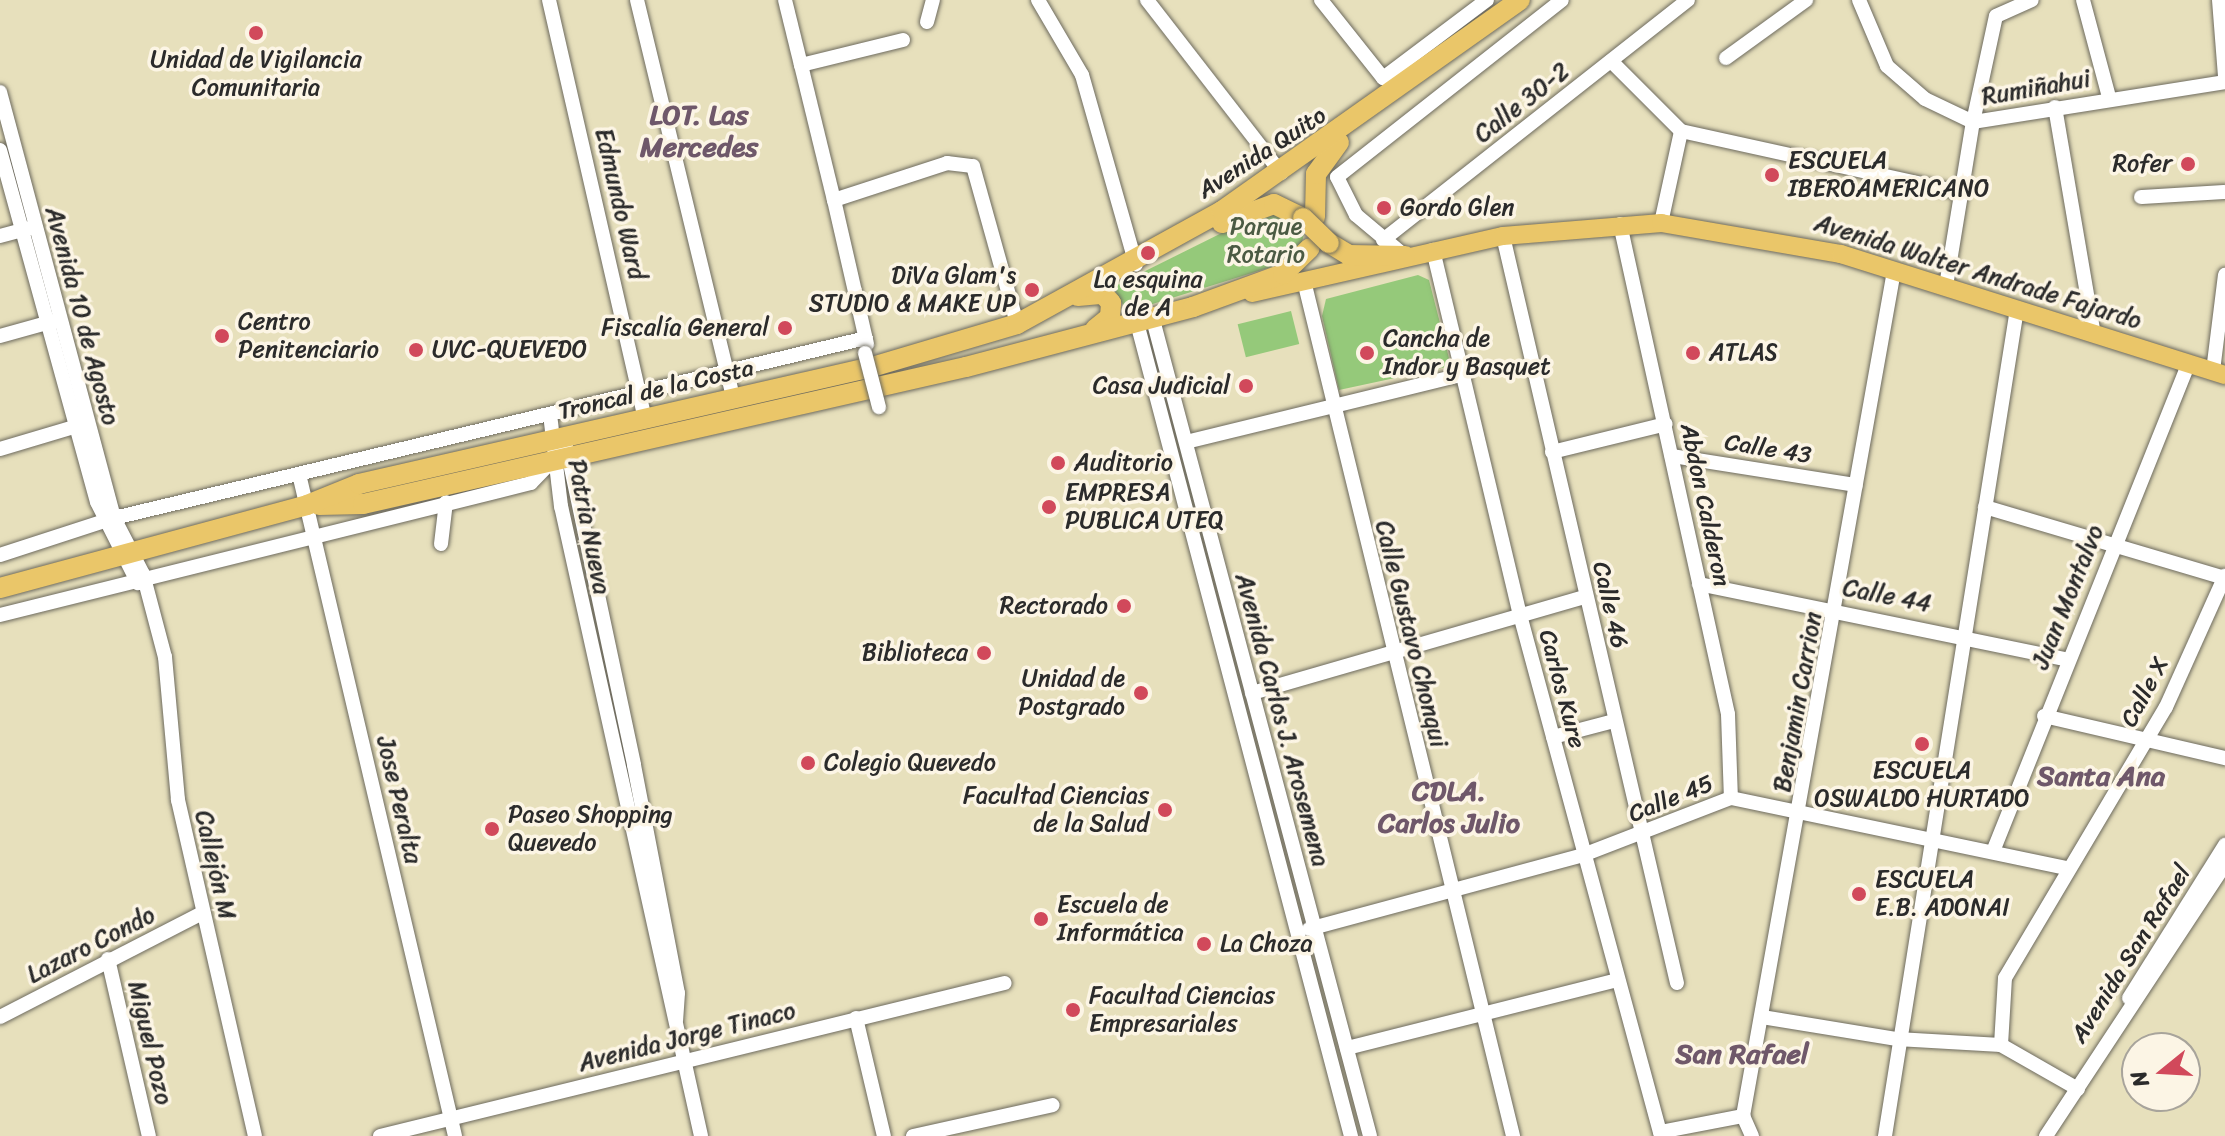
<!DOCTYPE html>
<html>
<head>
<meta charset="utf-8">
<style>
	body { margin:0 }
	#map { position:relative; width:2225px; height:1136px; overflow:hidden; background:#e7e0bc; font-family:Sriracha,sans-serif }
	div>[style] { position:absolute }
	.green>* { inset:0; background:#95c97a; transform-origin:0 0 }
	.roads { filter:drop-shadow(0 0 2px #6d6a5e) drop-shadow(0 0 2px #6d6a5e) }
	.minor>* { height:14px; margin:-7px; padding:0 7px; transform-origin:7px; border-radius:7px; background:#fff }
	.major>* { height:18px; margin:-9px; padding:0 9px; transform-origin:9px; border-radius:9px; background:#eac669 }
	.highway>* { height:20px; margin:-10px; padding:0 10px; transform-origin:10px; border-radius:10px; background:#eac669 }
	.bridges { filter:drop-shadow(0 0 2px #6d6a5e) drop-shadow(0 0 2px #6d6a5e) }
	.minor-bridge>* { height:14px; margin:-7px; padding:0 7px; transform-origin:7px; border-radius:7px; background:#fff }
	.highway-bridge>* { height:20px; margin:-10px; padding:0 10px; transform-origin:10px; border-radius:10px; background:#eac669 }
	.dots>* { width:22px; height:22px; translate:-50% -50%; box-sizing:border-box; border:4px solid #fcf5e5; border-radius:50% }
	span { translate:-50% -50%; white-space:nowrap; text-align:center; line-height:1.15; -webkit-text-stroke:7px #fcf5e5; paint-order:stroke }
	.poi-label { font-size:24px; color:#2b2b2b }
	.left { translate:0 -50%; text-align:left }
	.right { translate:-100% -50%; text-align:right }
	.street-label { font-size:24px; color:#2b2b2b }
	.park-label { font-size:24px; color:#4b5a43 }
	.quarter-label { font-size:28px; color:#6f586a; font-weight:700 }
	.north { position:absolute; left:2121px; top:1032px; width:80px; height:80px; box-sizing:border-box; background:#fcf5e5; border:2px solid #a8a49b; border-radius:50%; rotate:252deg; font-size:22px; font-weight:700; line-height:32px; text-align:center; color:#2b2b2b }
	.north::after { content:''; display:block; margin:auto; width:28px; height:36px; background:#d1495b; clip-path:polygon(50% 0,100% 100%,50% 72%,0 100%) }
</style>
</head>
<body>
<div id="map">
	<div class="green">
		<div style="clip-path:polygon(1264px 212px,1284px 214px,1305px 230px,1300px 250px,1281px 264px,1127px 312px,1113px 287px)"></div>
		<div style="clip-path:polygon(1418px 275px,1429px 280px,1451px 366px,1339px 390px,1322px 316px,1326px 299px)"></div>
		<div style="left:1291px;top:311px;width:34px;height:55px;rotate:76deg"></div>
	</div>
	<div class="roads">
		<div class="minor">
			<div style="left:549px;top:0;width:429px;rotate:77.1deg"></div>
			<div style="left:637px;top:0;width:409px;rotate:76.4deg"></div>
			<div style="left:785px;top:0;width:67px;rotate:76.2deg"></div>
			<div style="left:1038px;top:0;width:87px;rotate:59.6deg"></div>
			<div style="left:1082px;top:75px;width:197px;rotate:74.1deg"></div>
			<div style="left:1147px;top:0;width:219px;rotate:52.2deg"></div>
			<div style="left:1321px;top:0;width:100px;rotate:51.5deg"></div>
			<div style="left:1383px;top:78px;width:130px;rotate:-36.9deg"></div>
			<div style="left:1859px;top:0;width:72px;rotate:67deg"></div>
			<div style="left:1887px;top:66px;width:50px;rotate:41deg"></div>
			<div style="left:1925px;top:99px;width:53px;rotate:25.6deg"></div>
			<div style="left:1973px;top:122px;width:108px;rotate:-77.8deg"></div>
			<div style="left:1996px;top:16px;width:39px;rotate:-24deg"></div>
			<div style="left:2083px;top:0;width:100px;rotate:75deg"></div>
			<div style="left:2219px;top:0;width:76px;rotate:85.5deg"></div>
			<div style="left:927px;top:22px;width:23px;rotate:-75deg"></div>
			<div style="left:903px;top:40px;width:105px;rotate:166.2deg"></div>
			<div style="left:801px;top:65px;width:139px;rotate:76.3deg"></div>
			<div style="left:834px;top:200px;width:119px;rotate:-18.1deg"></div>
			<div style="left:947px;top:163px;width:26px;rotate:7deg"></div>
			<div style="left:973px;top:166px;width:164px;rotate:74.4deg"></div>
			<div style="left:1726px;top:58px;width:99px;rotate:-35.9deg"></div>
			<div style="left:1611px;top:61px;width:99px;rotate:45deg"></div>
			<div style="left:0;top:92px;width:441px;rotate:75deg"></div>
			<div style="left:114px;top:518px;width:63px;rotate:62.6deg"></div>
			<div style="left:143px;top:574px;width:86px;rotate:75.2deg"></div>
			<div style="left:165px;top:657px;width:144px;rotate:84.8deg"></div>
			<div style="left:178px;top:800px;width:345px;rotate:77.1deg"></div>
			<div style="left:2055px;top:107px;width:230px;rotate:80.3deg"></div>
			<div style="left:0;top:150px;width:365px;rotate:74.6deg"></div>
			<div style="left:97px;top:502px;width:91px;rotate:63.2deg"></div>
			<div style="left:2141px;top:197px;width:84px;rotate:-3.4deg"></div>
			<div style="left:834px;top:200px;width:148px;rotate:77.1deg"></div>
			<div style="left:1661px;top:223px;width:94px;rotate:-77.7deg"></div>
			<div style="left:1681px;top:131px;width:289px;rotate:12.4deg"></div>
			<div style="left:1620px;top:224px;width:502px;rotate:77.57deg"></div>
			<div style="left:1728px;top:714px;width:84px;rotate:88deg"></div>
			<div style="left:0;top:236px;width:31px;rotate:-15deg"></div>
			<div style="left:1503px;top:236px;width:767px;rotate:76.89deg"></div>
			<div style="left:1383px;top:240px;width:388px;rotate:-38.2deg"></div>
			<div style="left:1433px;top:250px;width:375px;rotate:76.6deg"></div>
			<div style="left:1520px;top:615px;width:540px;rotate:74.86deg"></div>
			<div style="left:1405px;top:256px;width:64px;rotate:-140.1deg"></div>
			<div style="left:1356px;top:215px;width:42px;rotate:-116.6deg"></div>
			<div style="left:1337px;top:177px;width:286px;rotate:-38.2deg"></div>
			<div style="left:1304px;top:281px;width:880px;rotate:76.26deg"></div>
			<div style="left:1946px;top:286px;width:166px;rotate:-80.7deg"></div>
			<div style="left:1973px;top:122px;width:255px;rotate:-9deg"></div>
			<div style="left:1152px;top:316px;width:848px;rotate:75.11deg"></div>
			<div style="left:1136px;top:319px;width:845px;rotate:75.26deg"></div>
			<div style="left:0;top:336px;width:56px;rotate:-15.5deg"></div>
			<div style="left:2213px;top:371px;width:97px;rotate:-82.9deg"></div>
			<div style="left:550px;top:414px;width:93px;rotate:83.2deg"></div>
			<div style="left:561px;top:506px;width:645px;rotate:77.47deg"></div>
			<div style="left:1186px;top:442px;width:288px;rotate:-13.7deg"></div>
			<div style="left:0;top:449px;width:88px;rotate:-16.6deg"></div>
			<div style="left:567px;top:449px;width:323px;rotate:78deg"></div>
			<div style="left:634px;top:765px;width:232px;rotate:79.1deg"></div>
			<div style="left:678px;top:993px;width:27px;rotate:94deg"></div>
			<div style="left:1552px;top:452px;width:117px;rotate:-13.8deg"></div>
			<div style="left:1672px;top:456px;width:186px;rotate:9deg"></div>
			<div style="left:299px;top:474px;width:680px;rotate:76.74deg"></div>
			<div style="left:1985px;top:507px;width:250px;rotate:16.5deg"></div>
			<div style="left:441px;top:544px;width:42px;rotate:-83.2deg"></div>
			<div style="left:0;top:555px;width:120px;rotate:-18deg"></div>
			<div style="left:114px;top:518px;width:773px;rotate:-13.46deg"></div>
			<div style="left:1699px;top:584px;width:374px;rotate:11.6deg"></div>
			<div style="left:0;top:615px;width:547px;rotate:-13.96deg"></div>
			<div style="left:531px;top:483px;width:32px;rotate:-46deg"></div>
			<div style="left:1252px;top:693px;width:347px;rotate:-16.1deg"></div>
			<div style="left:2044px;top:716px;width:186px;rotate:13.1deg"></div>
			<div style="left:1553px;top:737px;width:63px;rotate:-14.7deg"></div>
			<div style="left:1994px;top:849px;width:521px;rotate:-68.16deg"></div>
			<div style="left:1309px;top:929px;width:284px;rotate:-15.1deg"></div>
			<div style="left:1583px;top:855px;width:159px;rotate:-21.1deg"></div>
			<div style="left:1731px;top:798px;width:343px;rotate:11.8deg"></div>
			<div style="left:108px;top:959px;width:182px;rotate:77deg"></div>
			<div style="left:2129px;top:998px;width:181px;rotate:-57.9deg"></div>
			<div style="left:0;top:1017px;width:227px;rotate:-27.2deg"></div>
			<div style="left:1762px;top:1017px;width:137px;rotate:9.3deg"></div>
			<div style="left:1897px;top:1039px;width:104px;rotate:3.3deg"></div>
			<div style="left:856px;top:1018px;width:121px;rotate:76.7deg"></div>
			<div style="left:1347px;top:1048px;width:279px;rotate:-14.1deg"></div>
			<div style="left:2078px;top:1089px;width:89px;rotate:-150.3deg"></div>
			<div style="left:2001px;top:1045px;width:67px;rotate:-86.6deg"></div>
			<div style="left:2005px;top:978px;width:315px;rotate:-59.3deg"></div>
			<div style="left:2166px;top:707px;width:144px;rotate:-65.8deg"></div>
			<div style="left:1660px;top:1132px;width:85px;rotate:-10.9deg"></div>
			<div style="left:380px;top:1136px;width:643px;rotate:-13.76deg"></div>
			<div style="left:913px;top:1136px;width:143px;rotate:-12.5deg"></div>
			<div style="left:1752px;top:1136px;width:22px;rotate:-114deg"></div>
			<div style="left:1743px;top:1116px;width:858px;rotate:-79.87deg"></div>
			<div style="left:1885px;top:1136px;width:837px;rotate:-80.93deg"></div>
			<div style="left:2046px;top:1136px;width:325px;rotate:-56.6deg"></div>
		</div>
		<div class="major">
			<div style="left:1252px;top:293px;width:257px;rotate:-12.8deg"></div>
			<div style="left:1503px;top:236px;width:159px;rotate:-4.7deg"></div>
			<div style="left:1661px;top:223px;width:183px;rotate:9.8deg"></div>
			<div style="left:1841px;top:254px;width:403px;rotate:17.5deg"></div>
		</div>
		<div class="highway">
			<div style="left:1315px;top:217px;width:43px;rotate:-88.7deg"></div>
			<div style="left:1316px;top:174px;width:39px;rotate:-54deg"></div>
			<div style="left:1222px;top:223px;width:55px;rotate:-20.1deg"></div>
			<div style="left:1274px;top:204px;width:32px;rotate:26deg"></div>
			<div style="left:1329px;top:243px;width:23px;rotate:31deg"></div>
			<div style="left:1349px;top:255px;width:56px;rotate:1deg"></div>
			<div style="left:1078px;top:296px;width:25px;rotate:-5deg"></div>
			<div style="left:1103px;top:294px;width:12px;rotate:48deg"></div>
			<div style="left:1111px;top:303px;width:14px;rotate:94deg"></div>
			<div style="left:1110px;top:317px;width:19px;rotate:141deg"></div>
			<div style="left:319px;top:505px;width:44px;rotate:-1.3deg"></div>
			<div style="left:363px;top:504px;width:618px;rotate:-12.8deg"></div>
			<div style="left:966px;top:367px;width:235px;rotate:-14.8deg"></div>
			<div style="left:1193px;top:307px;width:96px;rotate:-20.1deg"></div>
			<div style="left:1283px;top:274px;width:37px;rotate:-44deg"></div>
			<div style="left:0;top:588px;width:318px;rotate:-15.1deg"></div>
			<div style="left:307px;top:505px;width:56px;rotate:-22deg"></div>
			<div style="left:359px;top:484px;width:526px;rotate:-12.85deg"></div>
			<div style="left:872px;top:367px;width:151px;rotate:-16.5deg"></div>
			<div style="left:1017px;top:324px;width:234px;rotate:-28.9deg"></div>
			<div style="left:1222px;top:211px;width:365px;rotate:-35.3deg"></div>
		</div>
	</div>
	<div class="bridges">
		<div class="minor-bridge">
			<div style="left:865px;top:353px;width:56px;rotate:75.5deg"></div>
		</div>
		<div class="highway-bridge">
			<div style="left:1303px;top:218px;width:36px;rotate:44deg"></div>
		</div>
	</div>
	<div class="dots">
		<div style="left:256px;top:33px;background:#d1495b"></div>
		<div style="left:2188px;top:164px;background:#d1495b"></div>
		<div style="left:1772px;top:175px;background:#d1495b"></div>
		<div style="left:1384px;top:208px;background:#d1495b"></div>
		<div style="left:1148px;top:253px;background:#d1495b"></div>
		<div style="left:1032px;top:290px;background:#d1495b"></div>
		<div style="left:785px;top:328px;background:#d1495b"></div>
		<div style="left:222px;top:336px;background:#d1495b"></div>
		<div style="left:416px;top:350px;background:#d1495b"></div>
		<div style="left:1367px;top:353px;background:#d1495b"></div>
		<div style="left:1693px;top:353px;background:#d1495b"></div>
		<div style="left:1246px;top:386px;background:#d1495b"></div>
		<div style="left:1058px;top:463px;background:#d1495b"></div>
		<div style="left:1049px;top:507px;background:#d1495b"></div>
		<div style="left:1124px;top:606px;background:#d1495b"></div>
		<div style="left:984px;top:653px;background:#d1495b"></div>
		<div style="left:1141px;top:693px;background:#d1495b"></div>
		<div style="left:1922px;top:744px;background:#d1495b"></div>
		<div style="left:808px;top:763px;background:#d1495b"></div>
		<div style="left:1165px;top:810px;background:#d1495b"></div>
		<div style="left:492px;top:829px;background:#d1495b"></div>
		<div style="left:1859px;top:894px;background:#d1495b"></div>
		<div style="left:1041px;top:919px;background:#d1495b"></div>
		<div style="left:1204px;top:944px;background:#d1495b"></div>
		<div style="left:1073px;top:1010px;background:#d1495b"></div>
	</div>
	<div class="poi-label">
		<span style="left:256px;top:74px">Unidad de Vigilancia<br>Comunitaria</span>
		<span class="left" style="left:1788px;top:175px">ESCUELA<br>IBEROAMERICANO</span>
		<span class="right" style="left:2172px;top:164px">Rofer</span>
		<span class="left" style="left:1400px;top:208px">Gordo Glen</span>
		<span class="right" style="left:1016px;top:290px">DiVa Glam's<br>STUDIO &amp; MAKE UP</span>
		<span style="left:1148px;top:294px">La esquina<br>de A</span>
		<span class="left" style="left:238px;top:336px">Centro<br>Penitenciario</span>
		<span class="right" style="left:769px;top:328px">Fiscalía General</span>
		<span class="left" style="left:1383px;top:353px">Cancha de<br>Indor y Basquet</span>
		<span class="left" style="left:432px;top:350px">UVC-QUEVEDO</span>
		<span class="left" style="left:1709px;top:353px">ATLAS</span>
		<span class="right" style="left:1230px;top:386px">Casa Judicial</span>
		<span class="left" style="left:1074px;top:463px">Auditorio</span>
		<span class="left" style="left:1065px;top:507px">EMPRESA<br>PUBLICA UTEQ</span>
		<span class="right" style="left:1108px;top:606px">Rectorado</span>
		<span class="right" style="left:968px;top:653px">Biblioteca</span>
		<span class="right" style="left:1125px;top:693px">Unidad de<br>Postgrado</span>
		<span class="left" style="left:824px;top:763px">Colegio Quevedo</span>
		<span style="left:1922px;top:785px">ESCUELA<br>OSWALDO HURTADO</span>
		<span class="right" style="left:1149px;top:810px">Facultad Ciencias<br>de la Salud</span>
		<span class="left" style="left:508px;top:829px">Paseo Shopping<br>Quevedo</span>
		<span class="left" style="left:1875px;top:894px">ESCUELA<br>E.B. ADONAI</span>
		<span class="left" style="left:1057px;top:919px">Escuela de<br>Informática</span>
		<span class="left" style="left:1220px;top:944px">La Choza</span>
		<span class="left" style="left:1089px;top:1010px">Facultad Ciencias<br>Empresariales</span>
	</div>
	<div class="street-label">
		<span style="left:2036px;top:88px;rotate:-10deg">Rumiñahui</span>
		<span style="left:1522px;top:103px;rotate:-38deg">Calle 30-2</span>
		<span style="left:1262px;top:153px;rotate:-33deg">Avenida Quito</span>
		<span style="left:620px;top:204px;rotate:77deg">Edmundo Ward</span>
		<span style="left:1978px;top:272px;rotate:17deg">Avenida Walter Andrade Fajardo</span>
		<span style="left:82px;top:316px;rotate:75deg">Avenida 10 de Agosto</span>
		<span style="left:656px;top:390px;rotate:-13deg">Troncal de la Costa</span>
		<span style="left:1768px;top:449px;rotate:9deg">Calle 43</span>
		<span style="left:1705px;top:505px;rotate:78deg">Abdon Calderon</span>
		<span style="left:589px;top:527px;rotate:79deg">Patria Nueva</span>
		<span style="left:1887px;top:596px;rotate:11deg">Calle 44</span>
		<span style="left:2068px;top:597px;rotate:-68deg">Juan Montalvo</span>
		<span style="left:1610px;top:605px;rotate:77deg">Calle 46</span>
		<span style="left:1411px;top:634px;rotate:76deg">Calle Gustavo Chonqui</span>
		<span style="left:1562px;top:689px;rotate:75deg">Carlos Kure</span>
		<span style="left:2145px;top:692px;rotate:-62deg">Calle X</span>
		<span style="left:1798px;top:702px;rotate:-80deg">Benjamin Carrion</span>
		<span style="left:1282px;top:720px;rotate:75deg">Avenida Carlos J. Arosemena</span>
		<span style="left:1671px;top:799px;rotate:-22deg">Calle 45</span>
		<span style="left:399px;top:800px;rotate:77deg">Jose Peralta</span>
		<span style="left:215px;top:865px;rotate:77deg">Callejón M</span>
		<span style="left:91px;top:945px;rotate:-27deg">Lazaro Condo</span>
		<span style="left:2131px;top:954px;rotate:-58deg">Avenida San Rafael</span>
		<span style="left:687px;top:1037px;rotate:-14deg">Avenida Jorge Tinaco</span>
		<span style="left:150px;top:1043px;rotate:77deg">Miguel Pozo</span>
	</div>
	<div class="park-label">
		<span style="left:1266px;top:241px">Parque<br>Rotario</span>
	</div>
	<div class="quarter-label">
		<span style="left:699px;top:131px">LOT. Las<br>Mercedes</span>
		<span style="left:2101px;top:776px">Santa Ana</span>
		<span style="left:1449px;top:807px">CDLA.<br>Carlos Julio</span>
		<span style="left:1742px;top:1054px">San Rafael</span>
	</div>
	<div class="north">N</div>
</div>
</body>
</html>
